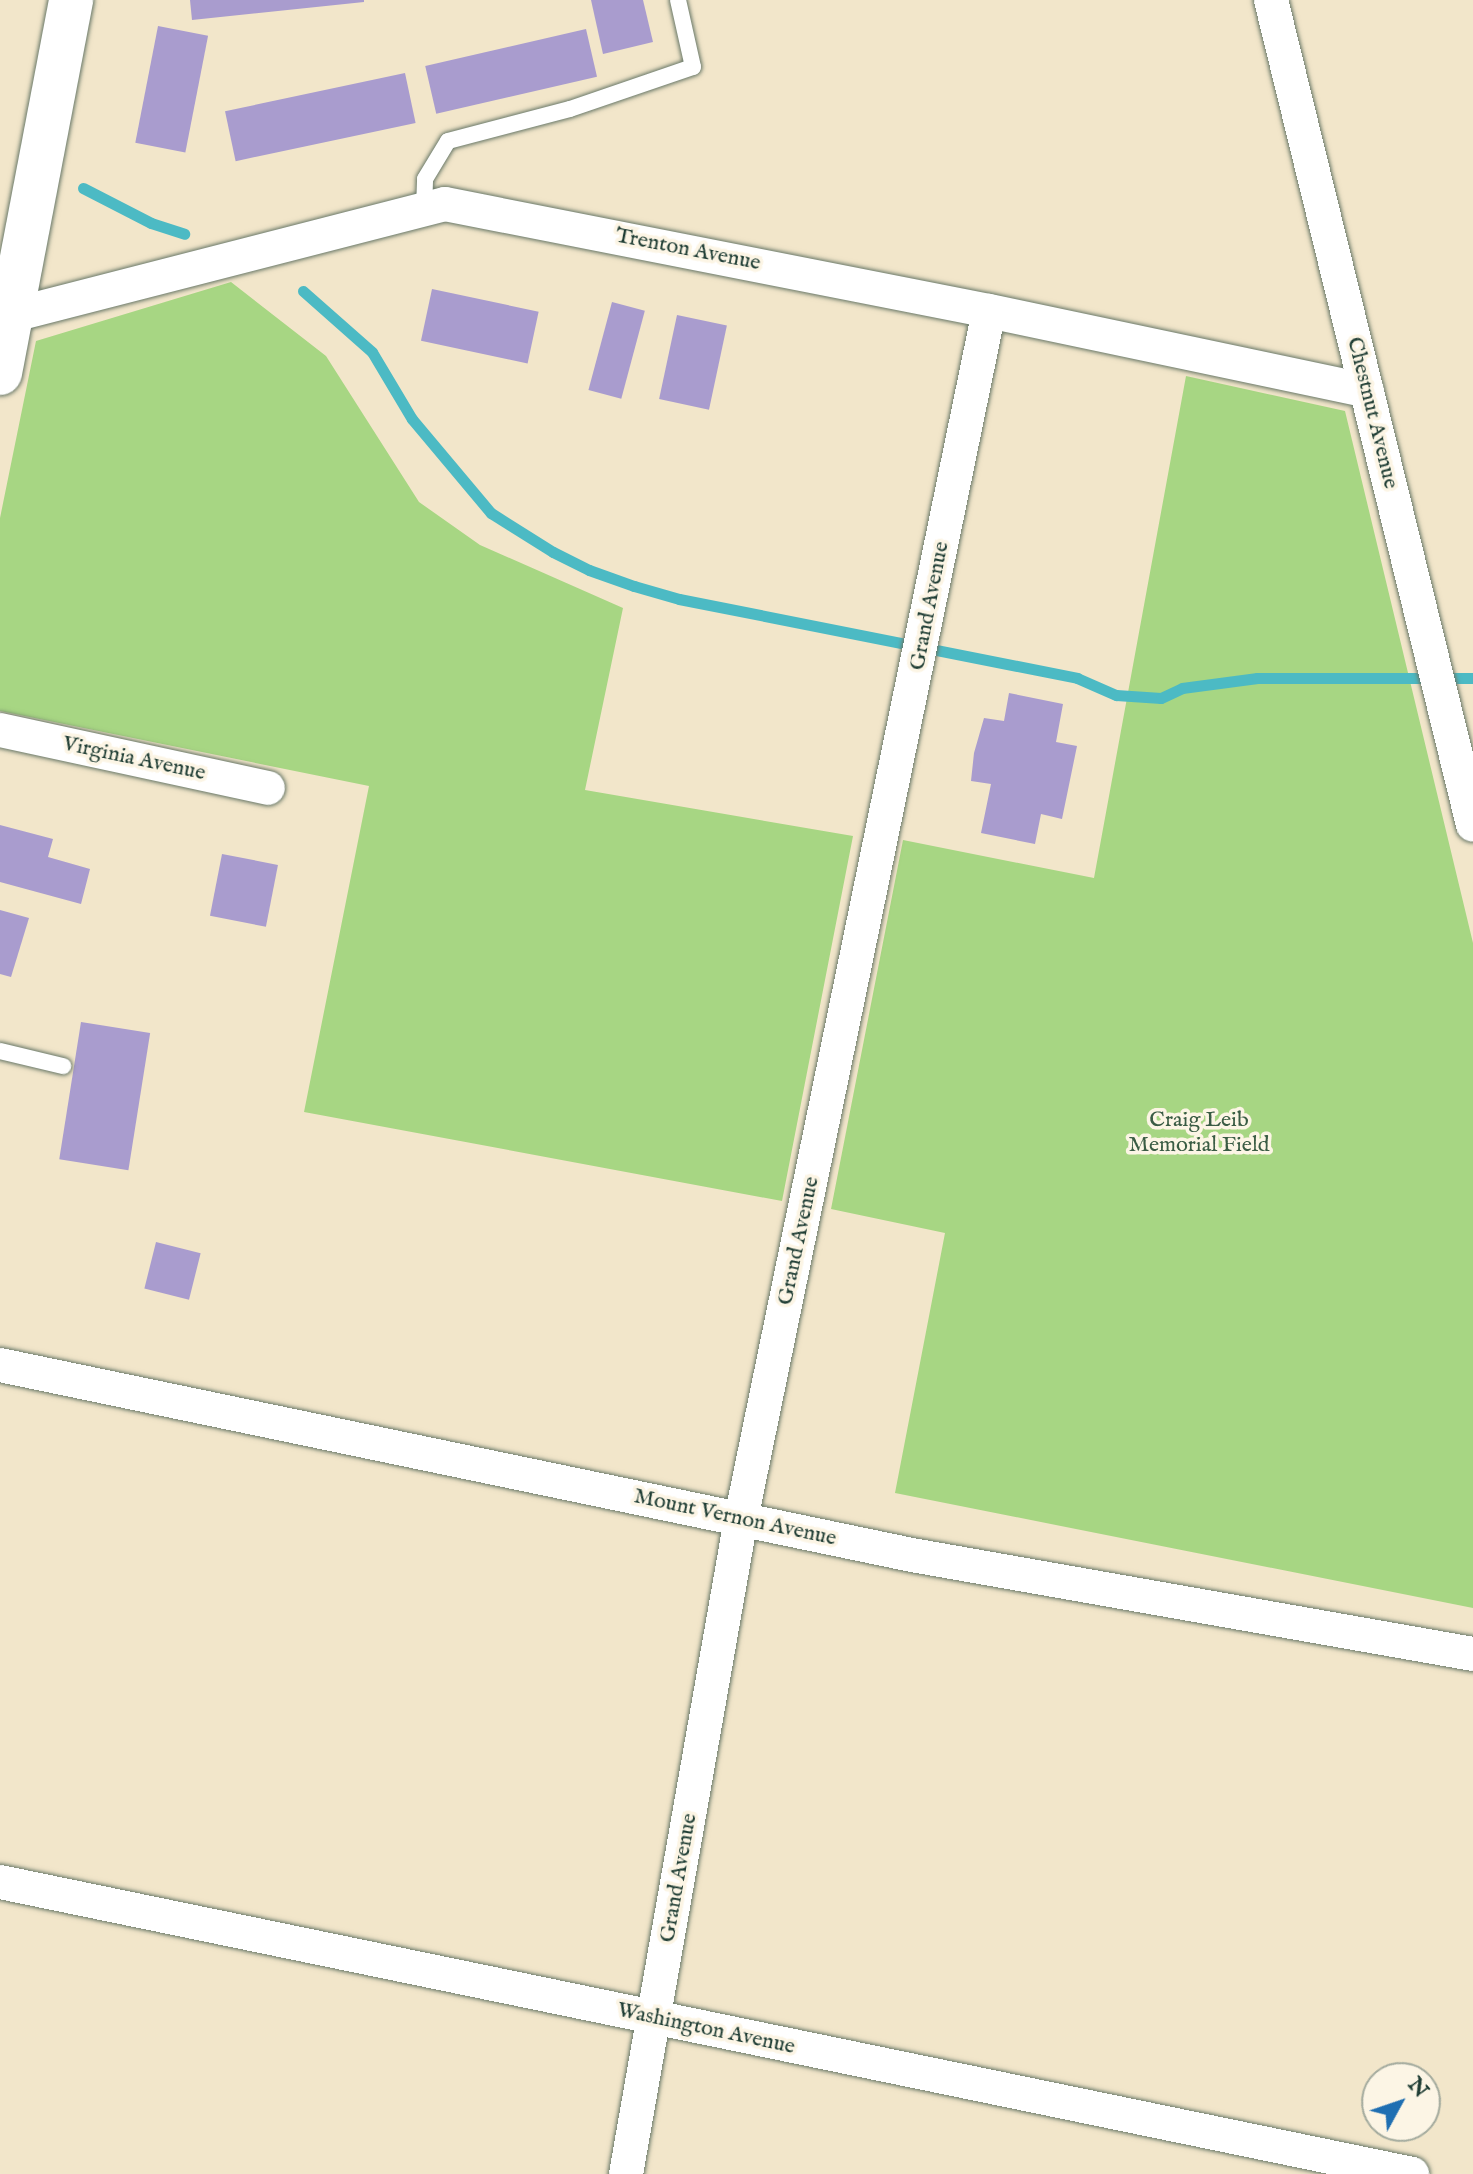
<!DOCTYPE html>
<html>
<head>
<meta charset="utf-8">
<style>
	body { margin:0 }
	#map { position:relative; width:1473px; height:2174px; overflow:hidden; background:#f2e6ca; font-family:"IM FELL English",serif }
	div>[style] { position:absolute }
	.green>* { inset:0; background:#a7d683 }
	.stream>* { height:11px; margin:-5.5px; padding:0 5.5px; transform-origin:5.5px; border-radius:5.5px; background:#4cbac4 }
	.building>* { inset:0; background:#a99cce; transform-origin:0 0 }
	.roads { filter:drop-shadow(0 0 2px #697868) drop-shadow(0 0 2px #697868) }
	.lane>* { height:16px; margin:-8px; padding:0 8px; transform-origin:8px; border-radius:8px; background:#fff }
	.street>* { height:34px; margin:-17px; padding:0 17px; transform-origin:17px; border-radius:17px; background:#fff }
	.secondary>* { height:44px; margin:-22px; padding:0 22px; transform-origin:22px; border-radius:22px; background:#fff }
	span { translate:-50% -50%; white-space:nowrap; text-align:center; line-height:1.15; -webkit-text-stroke:7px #fcf5e5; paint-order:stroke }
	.street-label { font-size:22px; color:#1f3d34 }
	.park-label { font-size:22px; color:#3a5c44 }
	.north { position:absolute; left:1361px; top:2062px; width:80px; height:80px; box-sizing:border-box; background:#fcf5e5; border:2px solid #a4ab9e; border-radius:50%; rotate:50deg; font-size:22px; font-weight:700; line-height:32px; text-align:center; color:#1f3d34 }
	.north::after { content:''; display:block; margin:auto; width:28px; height:36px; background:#1f6fb2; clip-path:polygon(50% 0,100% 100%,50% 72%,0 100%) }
</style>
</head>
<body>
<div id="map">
	<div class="green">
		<div style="clip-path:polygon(231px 282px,326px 356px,419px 502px,480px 545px,623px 608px,585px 790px,853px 836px,782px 1201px,304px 1112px,369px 786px,0 711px,0 518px,36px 341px)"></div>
		<div style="clip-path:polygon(1186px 376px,1345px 411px,1473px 943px,1473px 1608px,895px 1493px,945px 1233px,831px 1209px,903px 840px,1094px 878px)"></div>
	</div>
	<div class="stream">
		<div style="left:83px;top:188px;width:76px;rotate:27.2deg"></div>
		<div style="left:151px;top:223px;width:35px;rotate:18deg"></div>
		<div style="left:303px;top:291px;width:92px;rotate:41.5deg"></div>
		<div style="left:372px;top:352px;width:78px;rotate:59.2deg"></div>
		<div style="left:412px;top:419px;width:123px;rotate:50deg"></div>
		<div style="left:491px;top:513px;width:73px;rotate:32.2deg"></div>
		<div style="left:553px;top:552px;width:40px;rotate:26.6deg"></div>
		<div style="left:589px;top:570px;width:48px;rotate:19.6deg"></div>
		<div style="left:634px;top:586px;width:47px;rotate:16.1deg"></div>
		<div style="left:679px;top:599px;width:406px;rotate:11.2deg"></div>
		<div style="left:1077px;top:678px;width:43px;rotate:23.6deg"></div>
		<div style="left:1116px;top:695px;width:45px;rotate:3.8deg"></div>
		<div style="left:1161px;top:698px;width:23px;rotate:-25deg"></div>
		<div style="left:1182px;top:688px;width:76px;rotate:-7.6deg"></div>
		<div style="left:1257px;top:678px;width:216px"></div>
	</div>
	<div class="building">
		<div style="clip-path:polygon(190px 0,364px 0,364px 2px,192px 20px)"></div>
		<div style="clip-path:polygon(591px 0,643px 0,653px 42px,603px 54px)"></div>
		<div style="left:158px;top:26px;width:51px;height:119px;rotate:11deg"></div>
		<div style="left:586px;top:29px;width:49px;height:165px;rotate:77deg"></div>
		<div style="left:405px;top:73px;width:51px;height:184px;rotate:78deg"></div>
		<div style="left:432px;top:289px;width:109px;height:53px;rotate:12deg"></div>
		<div style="left:612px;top:302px;width:34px;height:91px;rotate:15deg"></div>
		<div style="left:677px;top:315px;width:51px;height:86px;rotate:12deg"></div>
		<div style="clip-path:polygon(1009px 693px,1063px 704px,1056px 742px,1077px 746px,1062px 819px,1041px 814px,1035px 844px,981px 833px,991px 784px,971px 781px,974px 753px,984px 718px,1004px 721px)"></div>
		<div style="clip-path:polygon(0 825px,53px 839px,48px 857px,90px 869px,81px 904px,0 882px)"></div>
		<div style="left:222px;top:854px;width:57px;height:63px;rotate:11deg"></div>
		<div style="clip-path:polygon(0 910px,29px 918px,11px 977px,0 974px)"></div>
		<div style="left:81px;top:1022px;width:70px;height:139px;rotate:9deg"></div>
		<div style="left:156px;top:1242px;width:46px;height:48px;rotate:14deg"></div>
	</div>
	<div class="roads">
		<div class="lane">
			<div style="left:424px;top:210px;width:31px;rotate:-88deg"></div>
			<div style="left:425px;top:179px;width:44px;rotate:-58.8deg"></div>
			<div style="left:448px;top:141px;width:126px;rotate:-14.7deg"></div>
			<div style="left:570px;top:109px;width:130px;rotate:-18.9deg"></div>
			<div style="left:693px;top:67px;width:69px;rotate:-102.6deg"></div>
			<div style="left:0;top:1051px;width:65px;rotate:13.4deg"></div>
		</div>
		<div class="street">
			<div style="left:1271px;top:0;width:849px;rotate:76.24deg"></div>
			<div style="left:13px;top:315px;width:446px;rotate:-14.4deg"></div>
			<div style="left:445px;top:204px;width:554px;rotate:11.13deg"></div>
			<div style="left:989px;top:311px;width:386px;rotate:11.9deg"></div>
			<div style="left:0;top:730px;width:274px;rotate:12.2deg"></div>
			<div style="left:0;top:1365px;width:932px;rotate:11.77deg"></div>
			<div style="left:912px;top:1555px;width:570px;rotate:10.01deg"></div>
			<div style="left:0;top:1882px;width:1442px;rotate:11.68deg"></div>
			<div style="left:626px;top:2174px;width:665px;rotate:-80.04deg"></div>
			<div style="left:741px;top:1519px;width:1233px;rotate:-78.4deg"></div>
		</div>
		<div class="secondary">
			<div style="left:0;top:373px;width:380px;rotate:-79.2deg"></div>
		</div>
	</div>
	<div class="street-label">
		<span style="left:688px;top:250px;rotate:11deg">Trenton Avenue</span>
		<span style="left:1372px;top:413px;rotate:76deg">Chestnut Avenue</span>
		<span style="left:930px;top:606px;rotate:-79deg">Grand Avenue</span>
		<span style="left:134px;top:759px;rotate:12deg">Virginia Avenue</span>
		<span style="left:799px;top:1241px;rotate:-78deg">Grand Avenue</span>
		<span style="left:735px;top:1518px;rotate:12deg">Mount Vernon Avenue</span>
		<span style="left:679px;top:1878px;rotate:-80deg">Grand Avenue</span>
		<span style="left:706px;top:2029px;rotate:12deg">Washington Avenue</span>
	</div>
	<div class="park-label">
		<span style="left:1199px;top:1133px">Craig Leib<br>Memorial Field</span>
	</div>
	<div class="north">N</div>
</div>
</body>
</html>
